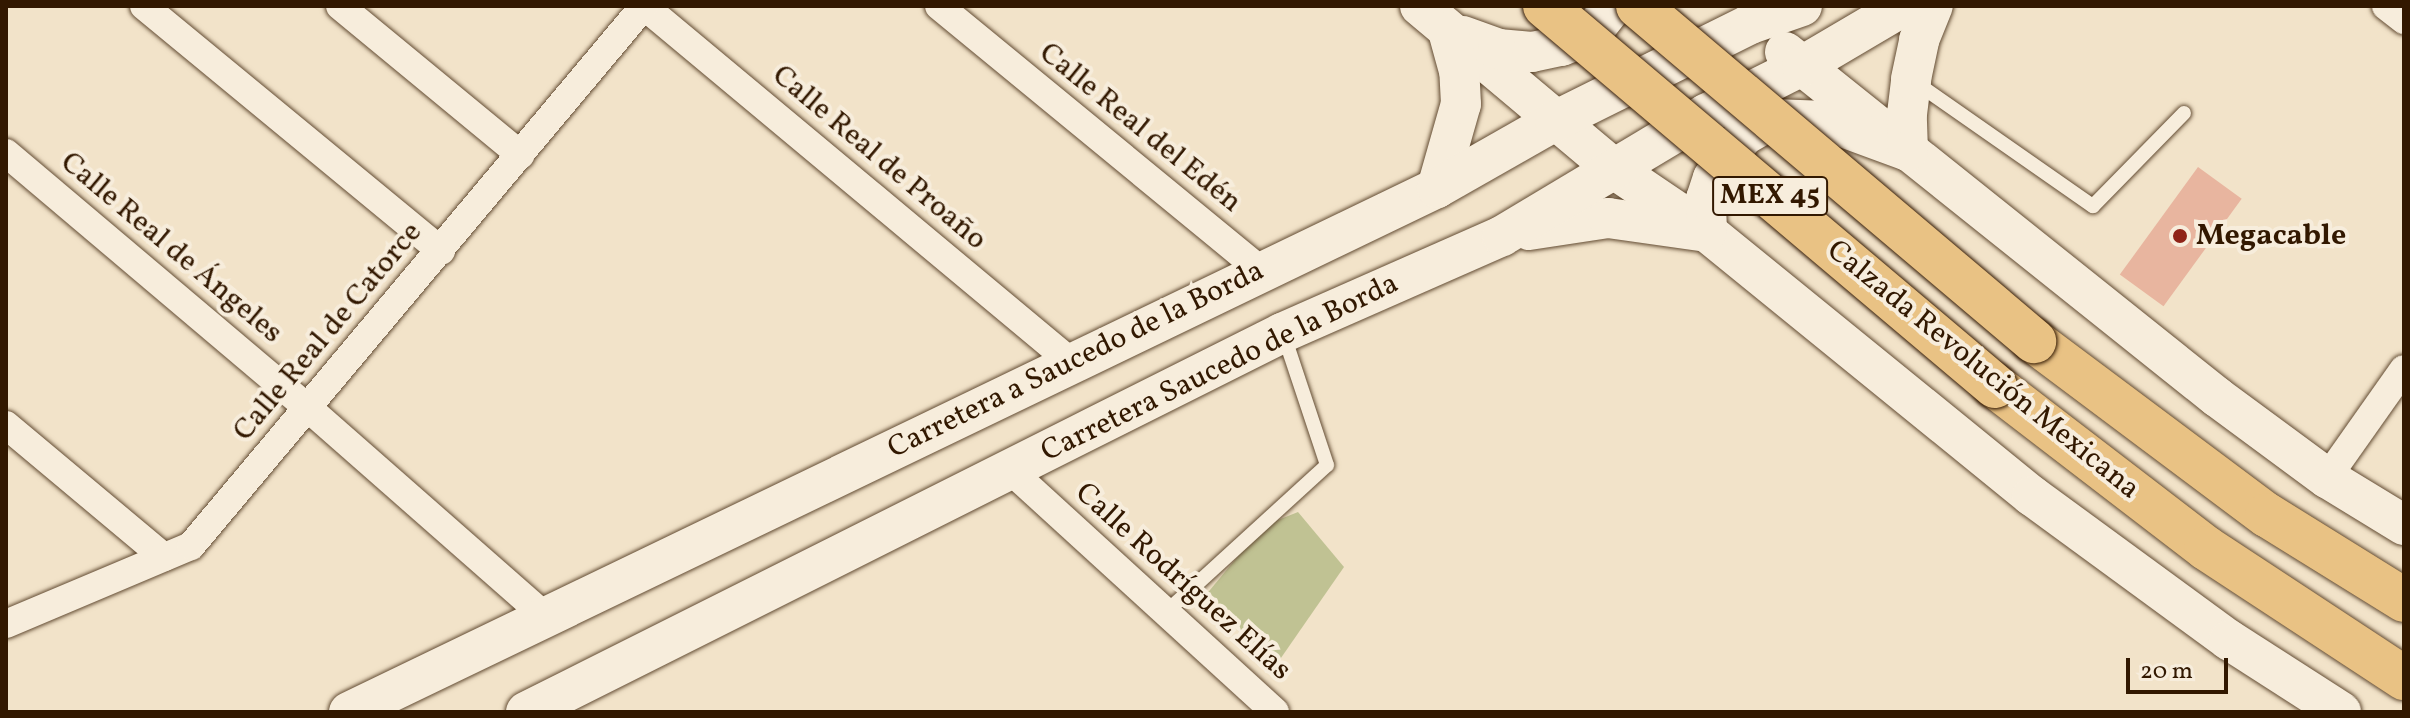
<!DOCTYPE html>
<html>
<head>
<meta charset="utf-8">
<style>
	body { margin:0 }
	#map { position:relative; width:2410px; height:718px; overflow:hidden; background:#f2e3c9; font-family:Vollkorn,serif }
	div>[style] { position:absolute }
	.green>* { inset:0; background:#c0c293 }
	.building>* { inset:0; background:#e8b59f; transform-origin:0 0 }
	.roads { filter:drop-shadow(0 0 2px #624b32) drop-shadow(0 0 2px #624b32) }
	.lane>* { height:14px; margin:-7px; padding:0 7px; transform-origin:7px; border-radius:7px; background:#f7eddc }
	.street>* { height:28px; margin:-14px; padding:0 14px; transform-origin:14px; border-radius:14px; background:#f7eddc }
	.secondary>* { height:40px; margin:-20px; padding:0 20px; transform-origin:20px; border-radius:20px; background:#f7eddc }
	.primary>* { height:44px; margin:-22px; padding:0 22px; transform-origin:22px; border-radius:22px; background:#e9c284 }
	.bridges { filter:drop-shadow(0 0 2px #321800) drop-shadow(0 0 2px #321800) }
	.primary-bridge>* { height:44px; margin:-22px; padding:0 22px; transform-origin:22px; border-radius:22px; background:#e9c284 }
	.dots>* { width:22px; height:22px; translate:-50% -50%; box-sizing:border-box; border:4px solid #f7eddc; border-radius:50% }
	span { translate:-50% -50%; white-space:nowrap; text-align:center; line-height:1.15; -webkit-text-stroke:8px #f7eddc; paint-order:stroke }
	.shield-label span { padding:2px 6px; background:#f7eddc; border:2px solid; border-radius:6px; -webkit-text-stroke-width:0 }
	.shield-label { font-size:28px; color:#321800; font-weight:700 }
	.street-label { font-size:30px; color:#321800 }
	.poi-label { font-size:30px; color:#321800; font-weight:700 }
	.left { translate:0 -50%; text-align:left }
	.frame { position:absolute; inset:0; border:8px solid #321800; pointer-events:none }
	.scale { position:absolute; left:2126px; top:658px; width:102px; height:36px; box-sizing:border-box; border:4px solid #321800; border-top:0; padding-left:10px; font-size:24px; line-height:28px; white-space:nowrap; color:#321800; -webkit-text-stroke:6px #f7eddc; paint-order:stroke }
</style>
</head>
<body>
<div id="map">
	<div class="green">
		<div style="clip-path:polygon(1298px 512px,1344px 567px,1274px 668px,1205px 596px,1263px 526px)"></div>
	</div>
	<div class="building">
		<div style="left:2198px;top:167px;width:54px;height:133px;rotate:36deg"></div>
	</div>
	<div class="roads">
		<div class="lane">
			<div style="left:1915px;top:82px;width:217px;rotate:34.9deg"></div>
			<div style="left:2093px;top:206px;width:130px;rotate:-45.6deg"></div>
			<div style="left:1165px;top:613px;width:219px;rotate:-42.4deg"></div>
			<div style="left:1327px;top:465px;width:136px;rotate:-108.4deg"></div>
		</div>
		<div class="street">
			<div style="left:144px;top:6px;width:385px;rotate:39.5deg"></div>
			<div style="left:340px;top:6px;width:234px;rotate:39.5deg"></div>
			<div style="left:644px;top:6px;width:556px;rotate:39.82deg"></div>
			<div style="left:939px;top:6px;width:418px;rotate:39.4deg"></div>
			<div style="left:2386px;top:6px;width:23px;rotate:38deg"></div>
			<div style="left:6px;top:153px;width:395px;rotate:40.2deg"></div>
			<div style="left:308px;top:408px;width:314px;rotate:41.3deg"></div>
			<div style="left:6px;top:425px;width:206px;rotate:39.9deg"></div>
			<div style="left:1009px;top:469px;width:360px;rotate:42.4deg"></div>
			<div style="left:2327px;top:478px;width:133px;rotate:-54.8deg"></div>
			<div style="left:6px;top:624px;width:201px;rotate:-22.9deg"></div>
			<div style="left:191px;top:546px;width:705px;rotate:-50.01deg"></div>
		</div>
		<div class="secondary">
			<div style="left:1420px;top:6px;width:253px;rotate:40deg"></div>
			<div style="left:1614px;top:169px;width:112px;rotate:34.1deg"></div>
			<div style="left:1707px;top:232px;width:419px;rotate:39.1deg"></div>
			<div style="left:2032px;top:496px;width:244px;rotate:36.2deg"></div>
			<div style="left:2229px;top:640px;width:133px;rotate:32.7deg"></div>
			<div style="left:1463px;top:36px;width:37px;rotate:20deg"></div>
			<div style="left:1498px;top:49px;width:34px;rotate:5deg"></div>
			<div style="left:1532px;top:52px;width:30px;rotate:-12deg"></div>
			<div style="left:1561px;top:46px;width:31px;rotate:-21deg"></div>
			<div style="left:1590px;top:35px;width:37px;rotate:-52deg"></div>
			<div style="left:1785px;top:52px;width:553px;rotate:38.61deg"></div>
			<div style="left:2217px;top:397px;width:137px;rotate:36.4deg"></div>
			<div style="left:2327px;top:478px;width:90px;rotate:31.4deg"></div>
			<div style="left:1437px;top:188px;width:87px;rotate:-74.1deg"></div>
			<div style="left:1461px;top:104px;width:33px;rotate:-93deg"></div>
			<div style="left:1459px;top:71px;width:41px;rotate:-105.4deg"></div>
			<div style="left:1529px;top:230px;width:80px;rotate:-8.6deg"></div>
			<div style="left:1608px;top:218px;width:100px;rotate:8deg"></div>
			<div style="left:1707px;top:232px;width:33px;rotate:-92deg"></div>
			<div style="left:1706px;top:199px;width:22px;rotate:-72deg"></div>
			<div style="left:1713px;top:178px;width:52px;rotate:-54.5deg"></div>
			<div style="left:1743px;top:136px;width:34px;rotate:-30deg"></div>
			<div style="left:1773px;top:119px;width:53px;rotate:2.2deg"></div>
			<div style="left:1826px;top:121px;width:87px;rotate:20.1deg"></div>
			<div style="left:1908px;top:151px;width:37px;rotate:-92deg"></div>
			<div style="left:1907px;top:114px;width:35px;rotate:-83deg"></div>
			<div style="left:1911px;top:79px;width:40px;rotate:-78deg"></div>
			<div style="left:1919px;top:40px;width:37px;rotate:-68deg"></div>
			<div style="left:349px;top:712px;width:1208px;rotate:-25.72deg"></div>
			<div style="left:1437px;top:188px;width:136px;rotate:-29.6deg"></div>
			<div style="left:1555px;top:121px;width:218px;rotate:-26.4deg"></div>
			<div style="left:1750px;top:24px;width:55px;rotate:-19.1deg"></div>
			<div style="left:526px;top:712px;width:846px;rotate:-26.63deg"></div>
			<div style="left:1282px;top:333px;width:240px;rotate:-23.8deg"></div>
			<div style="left:1502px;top:236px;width:238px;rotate:-30.9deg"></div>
			<div style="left:1706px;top:114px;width:107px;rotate:-26.6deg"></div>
			<div style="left:1802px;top:66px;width:118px;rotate:-30.5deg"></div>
		</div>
		<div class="primary">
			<div style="left:2034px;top:341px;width:291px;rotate:36.8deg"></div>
			<div style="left:2267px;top:515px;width:161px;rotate:31.8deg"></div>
			<div style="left:1995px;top:386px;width:266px;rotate:37.5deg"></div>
			<div style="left:2206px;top:548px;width:237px;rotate:33.3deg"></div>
		</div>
	</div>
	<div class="bridges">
		<div class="primary-bridge">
			<div style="left:1545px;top:6px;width:589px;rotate:40.18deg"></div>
			<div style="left:1638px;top:6px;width:519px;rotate:40.23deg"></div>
		</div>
	</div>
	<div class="dots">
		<div style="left:2180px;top:236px;background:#8f2418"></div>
	</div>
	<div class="shield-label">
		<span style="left:1770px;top:196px">MEX 45</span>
	</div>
	<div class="street-label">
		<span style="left:1140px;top:128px;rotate:39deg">Calle Real del Edén</span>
		<span style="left:879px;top:158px;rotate:40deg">Calle Real de Proaño</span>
		<span style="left:171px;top:248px;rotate:40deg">Calle Real de Ángeles</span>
		<span style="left:328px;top:332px;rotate:-50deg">Calle Real de Catorce</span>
		<span style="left:1076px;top:360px;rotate:-26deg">Carretera a Saucedo de la Borda</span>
		<span style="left:1220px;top:368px;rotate:-26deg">Carretera Saucedo de la Borda</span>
		<span style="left:1983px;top:370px;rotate:39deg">Calzada Revolución Mexicana</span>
		<span style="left:1183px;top:582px;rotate:42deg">Calle Rodríguez Elías</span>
	</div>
	<div class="poi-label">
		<span class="left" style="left:2196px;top:236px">Megacable</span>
	</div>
	<div class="frame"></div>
	<div class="scale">20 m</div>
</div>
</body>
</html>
